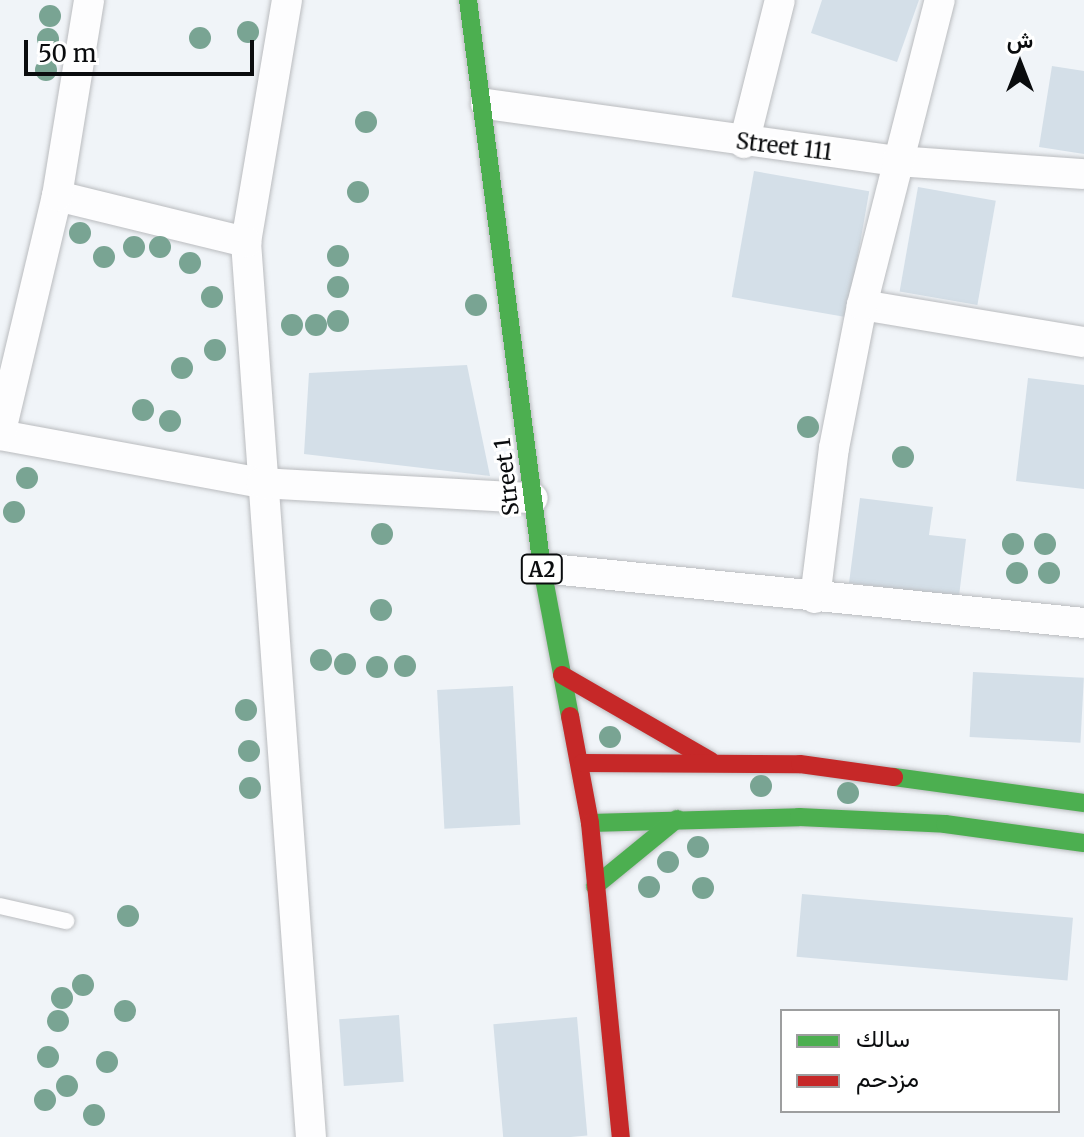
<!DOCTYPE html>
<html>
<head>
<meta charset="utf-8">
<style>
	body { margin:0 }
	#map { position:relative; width:1084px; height:1137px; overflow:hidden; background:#f0f4f8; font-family:Merriweather,Vazirmatn,serif }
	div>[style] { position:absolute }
	.building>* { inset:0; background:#d4dfe8; transform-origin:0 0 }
	.roads { filter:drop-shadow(0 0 2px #babcbf) drop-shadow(0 0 2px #babcbf) }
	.lane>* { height:16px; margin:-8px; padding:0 8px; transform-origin:8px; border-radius:8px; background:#fdfdfe }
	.street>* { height:30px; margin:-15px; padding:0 15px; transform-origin:15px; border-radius:15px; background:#fdfdfe }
	.fast>* { height:18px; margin:-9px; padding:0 9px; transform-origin:9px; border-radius:9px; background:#4caf50 }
	.jam>* { height:18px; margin:-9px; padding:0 9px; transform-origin:9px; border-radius:9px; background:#c62828 }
	.trees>* { width:22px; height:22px; margin:-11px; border-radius:50%; background:#79a493 }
	span { translate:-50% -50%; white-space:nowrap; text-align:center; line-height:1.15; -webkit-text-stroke:6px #fff; paint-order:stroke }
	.shield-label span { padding:2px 6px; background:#fff; border:2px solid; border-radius:6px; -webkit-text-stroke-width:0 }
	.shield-label { font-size:20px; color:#0a0c0e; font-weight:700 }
	.street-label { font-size:22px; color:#0a0c0e }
	.legend { position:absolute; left:780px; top:1009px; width:280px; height:104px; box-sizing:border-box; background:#fff; border:2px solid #9d9e9f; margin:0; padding:10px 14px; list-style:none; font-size:24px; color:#0a0c0e }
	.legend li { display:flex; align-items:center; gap:16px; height:40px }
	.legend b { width:40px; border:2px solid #9d9e9f }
	.north { position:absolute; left:980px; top:24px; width:80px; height:80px; -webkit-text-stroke:6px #fff; paint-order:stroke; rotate:0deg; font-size:22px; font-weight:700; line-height:32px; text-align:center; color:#0a0c0e }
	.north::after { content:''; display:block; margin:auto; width:28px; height:36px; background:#0a0c0e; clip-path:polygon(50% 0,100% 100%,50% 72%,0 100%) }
	.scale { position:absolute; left:24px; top:40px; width:230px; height:36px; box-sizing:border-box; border:4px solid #0a0c0e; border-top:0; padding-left:10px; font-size:24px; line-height:28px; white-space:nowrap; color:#0a0c0e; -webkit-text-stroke:6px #fff; paint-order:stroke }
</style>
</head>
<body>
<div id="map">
	<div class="building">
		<div style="clip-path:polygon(822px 0,919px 0,897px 62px,811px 33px)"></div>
		<div style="clip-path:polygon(1052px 66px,1084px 71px,1084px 154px,1039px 147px)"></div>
		<div style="left:754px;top:171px;width:117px;height:128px;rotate:10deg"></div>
		<div style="left:918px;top:187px;width:79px;height:106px;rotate:10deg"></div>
		<div style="clip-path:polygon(467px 365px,490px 476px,304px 454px,309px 373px)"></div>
		<div style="clip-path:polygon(1028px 378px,1084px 385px,1084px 489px,1016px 481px)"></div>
		<div style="clip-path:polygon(860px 498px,933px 507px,929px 535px,966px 539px,959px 596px,849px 583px)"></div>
		<div style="left:973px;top:672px;width:111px;height:65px;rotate:3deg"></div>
		<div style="left:513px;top:686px;width:139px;height:76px;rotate:87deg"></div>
		<div style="left:802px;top:894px;width:272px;height:63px;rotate:5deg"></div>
		<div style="left:399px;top:1015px;width:67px;height:60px;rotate:86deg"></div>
		<div style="left:577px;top:1017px;width:119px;height:84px;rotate:85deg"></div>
	</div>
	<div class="roads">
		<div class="lane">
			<div style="left:0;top:906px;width:68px;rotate:12.8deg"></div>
		</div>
		<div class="street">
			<div style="left:287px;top:0;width:245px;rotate:99.6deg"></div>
			<div style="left:246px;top:242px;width:897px;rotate:85.85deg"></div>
			<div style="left:486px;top:104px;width:415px;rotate:7.9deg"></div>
			<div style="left:897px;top:161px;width:187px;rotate:4deg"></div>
			<div style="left:744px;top:143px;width:147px;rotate:-75.9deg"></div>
			<div style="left:57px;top:196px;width:195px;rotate:13.7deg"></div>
			<div style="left:862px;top:305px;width:225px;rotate:9.5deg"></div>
			<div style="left:0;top:435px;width:266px;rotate:10.4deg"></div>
			<div style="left:262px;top:483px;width:271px;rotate:3.2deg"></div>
			<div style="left:0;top:435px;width:246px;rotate:-76.6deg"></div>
			<div style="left:57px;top:196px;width:199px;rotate:-80.7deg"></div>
			<div style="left:542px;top:568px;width:545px;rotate:5.79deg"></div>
			<div style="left:815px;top:598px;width:151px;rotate:-82.8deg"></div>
			<div style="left:834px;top:448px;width:146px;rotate:-78.9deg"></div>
			<div style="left:862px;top:305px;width:315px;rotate:-75.7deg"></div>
		</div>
		<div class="fast">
			<div style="left:468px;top:0;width:573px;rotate:82.58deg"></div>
			<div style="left:542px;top:568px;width:151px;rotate:79.3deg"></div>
			<div style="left:894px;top:777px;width:192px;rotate:7.8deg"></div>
			<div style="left:590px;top:823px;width:209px;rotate:-1.6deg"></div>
			<div style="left:799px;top:817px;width:146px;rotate:2.7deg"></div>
			<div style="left:945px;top:824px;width:140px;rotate:7.8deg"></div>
			<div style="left:595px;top:886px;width:106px;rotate:-39.3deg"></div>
		</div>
		<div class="jam">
			<div style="left:562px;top:675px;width:172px;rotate:30deg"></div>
			<div style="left:570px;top:716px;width:109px;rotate:79.4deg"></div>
			<div style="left:590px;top:823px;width:316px;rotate:84.4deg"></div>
			<div style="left:582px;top:763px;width:218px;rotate:0.3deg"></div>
			<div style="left:800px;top:764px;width:95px;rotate:7.9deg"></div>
		</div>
	</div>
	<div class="trees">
		<div style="left:50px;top:16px"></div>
		<div style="left:248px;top:32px"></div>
		<div style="left:200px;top:38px"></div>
		<div style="left:48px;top:39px"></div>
		<div style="left:46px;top:70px"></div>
		<div style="left:366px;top:122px"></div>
		<div style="left:358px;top:192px"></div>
		<div style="left:80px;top:233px"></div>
		<div style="left:134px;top:247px"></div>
		<div style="left:160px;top:247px"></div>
		<div style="left:338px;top:256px"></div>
		<div style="left:104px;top:257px"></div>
		<div style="left:190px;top:263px"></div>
		<div style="left:338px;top:287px"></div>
		<div style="left:212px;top:297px"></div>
		<div style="left:476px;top:305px"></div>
		<div style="left:338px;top:321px"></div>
		<div style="left:292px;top:325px"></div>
		<div style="left:316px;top:325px"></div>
		<div style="left:215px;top:350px"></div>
		<div style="left:182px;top:368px"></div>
		<div style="left:143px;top:410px"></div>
		<div style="left:170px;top:421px"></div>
		<div style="left:808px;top:427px"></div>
		<div style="left:903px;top:457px"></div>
		<div style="left:27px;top:478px"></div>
		<div style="left:14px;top:512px"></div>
		<div style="left:382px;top:534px"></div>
		<div style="left:1013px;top:544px"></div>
		<div style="left:1045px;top:544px"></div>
		<div style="left:1017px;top:573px"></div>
		<div style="left:1049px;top:573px"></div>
		<div style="left:381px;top:610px"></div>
		<div style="left:321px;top:660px"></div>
		<div style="left:345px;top:664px"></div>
		<div style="left:405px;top:666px"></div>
		<div style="left:377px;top:667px"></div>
		<div style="left:246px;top:710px"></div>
		<div style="left:610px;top:737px"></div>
		<div style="left:249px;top:751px"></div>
		<div style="left:761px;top:786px"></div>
		<div style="left:250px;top:788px"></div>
		<div style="left:848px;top:793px"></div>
		<div style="left:698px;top:847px"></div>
		<div style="left:668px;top:862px"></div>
		<div style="left:649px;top:887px"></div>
		<div style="left:703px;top:888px"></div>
		<div style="left:128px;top:916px"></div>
		<div style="left:83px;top:985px"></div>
		<div style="left:62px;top:998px"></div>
		<div style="left:125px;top:1011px"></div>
		<div style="left:58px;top:1021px"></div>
		<div style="left:48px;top:1057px"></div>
		<div style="left:107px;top:1062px"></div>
		<div style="left:67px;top:1086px"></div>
		<div style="left:45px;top:1100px"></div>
		<div style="left:94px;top:1115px"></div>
	</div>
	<div class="shield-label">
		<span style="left:542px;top:569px">A2</span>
	</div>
	<div class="street-label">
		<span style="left:784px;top:147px;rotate:7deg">Street 111</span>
		<span style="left:507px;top:477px;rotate:-97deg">Street 1</span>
	</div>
	<ul class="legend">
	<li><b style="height:10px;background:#4caf50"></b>سالك</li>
	<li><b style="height:10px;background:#c62828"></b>مزدحم</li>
	</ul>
	<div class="north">ش</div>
	<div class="scale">50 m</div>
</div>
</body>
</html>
